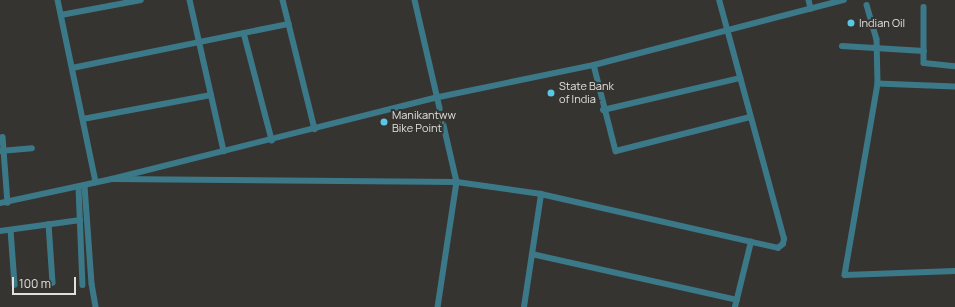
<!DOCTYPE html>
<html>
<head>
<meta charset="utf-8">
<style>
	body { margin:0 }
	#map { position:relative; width:955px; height:307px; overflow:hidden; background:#363430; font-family:Manrope,sans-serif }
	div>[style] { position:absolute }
	.minor>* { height:5.5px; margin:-2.75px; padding:0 2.75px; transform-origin:2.75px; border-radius:2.75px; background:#3b7989 }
	.dots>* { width:11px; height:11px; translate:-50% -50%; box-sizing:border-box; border:2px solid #363430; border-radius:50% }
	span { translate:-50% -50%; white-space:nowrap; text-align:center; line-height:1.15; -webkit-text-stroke:4px #363430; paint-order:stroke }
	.poi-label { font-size:11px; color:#e1e0dd }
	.left { translate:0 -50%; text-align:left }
	.scale { position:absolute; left:12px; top:277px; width:64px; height:18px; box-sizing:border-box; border:2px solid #e1e0dd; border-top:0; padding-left:5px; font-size:12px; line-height:14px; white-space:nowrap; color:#e1e0dd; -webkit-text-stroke:3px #363430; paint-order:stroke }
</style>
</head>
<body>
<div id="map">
	<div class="minor">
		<div style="left:58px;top:0;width:186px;rotate:78.2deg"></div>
		<div style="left:190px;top:0;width:155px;rotate:77.3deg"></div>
		<div style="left:283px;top:0;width:133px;rotate:76.1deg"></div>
		<div style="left:415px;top:0;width:187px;rotate:77deg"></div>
		<div style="left:457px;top:182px;width:126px;rotate:98.6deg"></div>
		<div style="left:809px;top:0;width:9px;rotate:77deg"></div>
		<div style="left:867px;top:5px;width:35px;rotate:74deg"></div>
		<div style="left:877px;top:39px;width:45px;rotate:88.7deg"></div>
		<div style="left:924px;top:7px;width:56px;rotate:90deg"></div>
		<div style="left:924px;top:63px;width:31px;rotate:6deg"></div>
		<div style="left:61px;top:15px;width:81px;rotate:-10.6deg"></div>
		<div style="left:244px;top:33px;width:111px;rotate:75.3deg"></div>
		<div style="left:842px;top:46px;width:82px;rotate:3.5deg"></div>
		<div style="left:594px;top:65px;width:89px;rotate:75.7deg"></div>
		<div style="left:616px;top:151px;width:138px;rotate:-14.2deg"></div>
		<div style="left:72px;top:68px;width:221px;rotate:-11.5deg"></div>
		<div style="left:955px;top:87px;width:77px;rotate:-177.8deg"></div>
		<div style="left:878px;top:84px;width:194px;rotate:99.8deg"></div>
		<div style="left:845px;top:275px;width:110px;rotate:-2.1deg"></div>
		<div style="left:603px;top:110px;width:141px;rotate:-13.1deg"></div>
		<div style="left:83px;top:119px;width:130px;rotate:-10.6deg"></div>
		<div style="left:3px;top:137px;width:66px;rotate:85.7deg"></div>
		<div style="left:0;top:151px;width:32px;rotate:-5deg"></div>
		<div style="left:112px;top:179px;width:345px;rotate:0.5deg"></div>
		<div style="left:457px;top:182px;width:85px;rotate:8.1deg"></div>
		<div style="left:541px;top:194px;width:243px;rotate:12.8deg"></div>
		<div style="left:778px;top:248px;width:6px;rotate:-39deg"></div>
		<div style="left:783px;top:244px;width:5px;rotate:-79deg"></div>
		<div style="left:784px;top:239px;width:248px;rotate:-105.2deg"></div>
		<div style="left:85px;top:186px;width:98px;rotate:85.9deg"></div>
		<div style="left:92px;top:284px;width:23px;rotate:80deg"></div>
		<div style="left:79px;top:187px;width:98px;rotate:87.7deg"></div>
		<div style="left:0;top:203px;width:115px;rotate:-12.1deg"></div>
		<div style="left:112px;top:179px;width:337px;rotate:-14.1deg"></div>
		<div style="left:439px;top:97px;width:158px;rotate:-11.7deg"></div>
		<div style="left:594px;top:65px;width:258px;rotate:-14.6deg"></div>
		<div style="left:49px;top:224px;width:59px;rotate:86.1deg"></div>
		<div style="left:11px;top:230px;width:55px;rotate:85.8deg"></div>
		<div style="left:0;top:231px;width:81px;rotate:-7.8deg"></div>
		<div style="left:532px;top:254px;width:210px;rotate:12.6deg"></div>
		<div style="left:524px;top:307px;width:114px;rotate:-81.4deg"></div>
		<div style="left:735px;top:307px;width:67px;rotate:-76.2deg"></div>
	</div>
	<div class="dots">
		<div style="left:851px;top:23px;background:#59c8e5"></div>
		<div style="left:551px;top:93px;background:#59c8e5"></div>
		<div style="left:384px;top:122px;background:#59c8e5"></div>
	</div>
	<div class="poi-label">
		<span class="left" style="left:859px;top:23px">Indian Oil</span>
		<span class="left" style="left:559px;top:93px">State Bank<br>of India</span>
		<span class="left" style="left:392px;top:122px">Manikantww<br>Bike Point</span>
	</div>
	<div class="scale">100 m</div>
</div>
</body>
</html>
